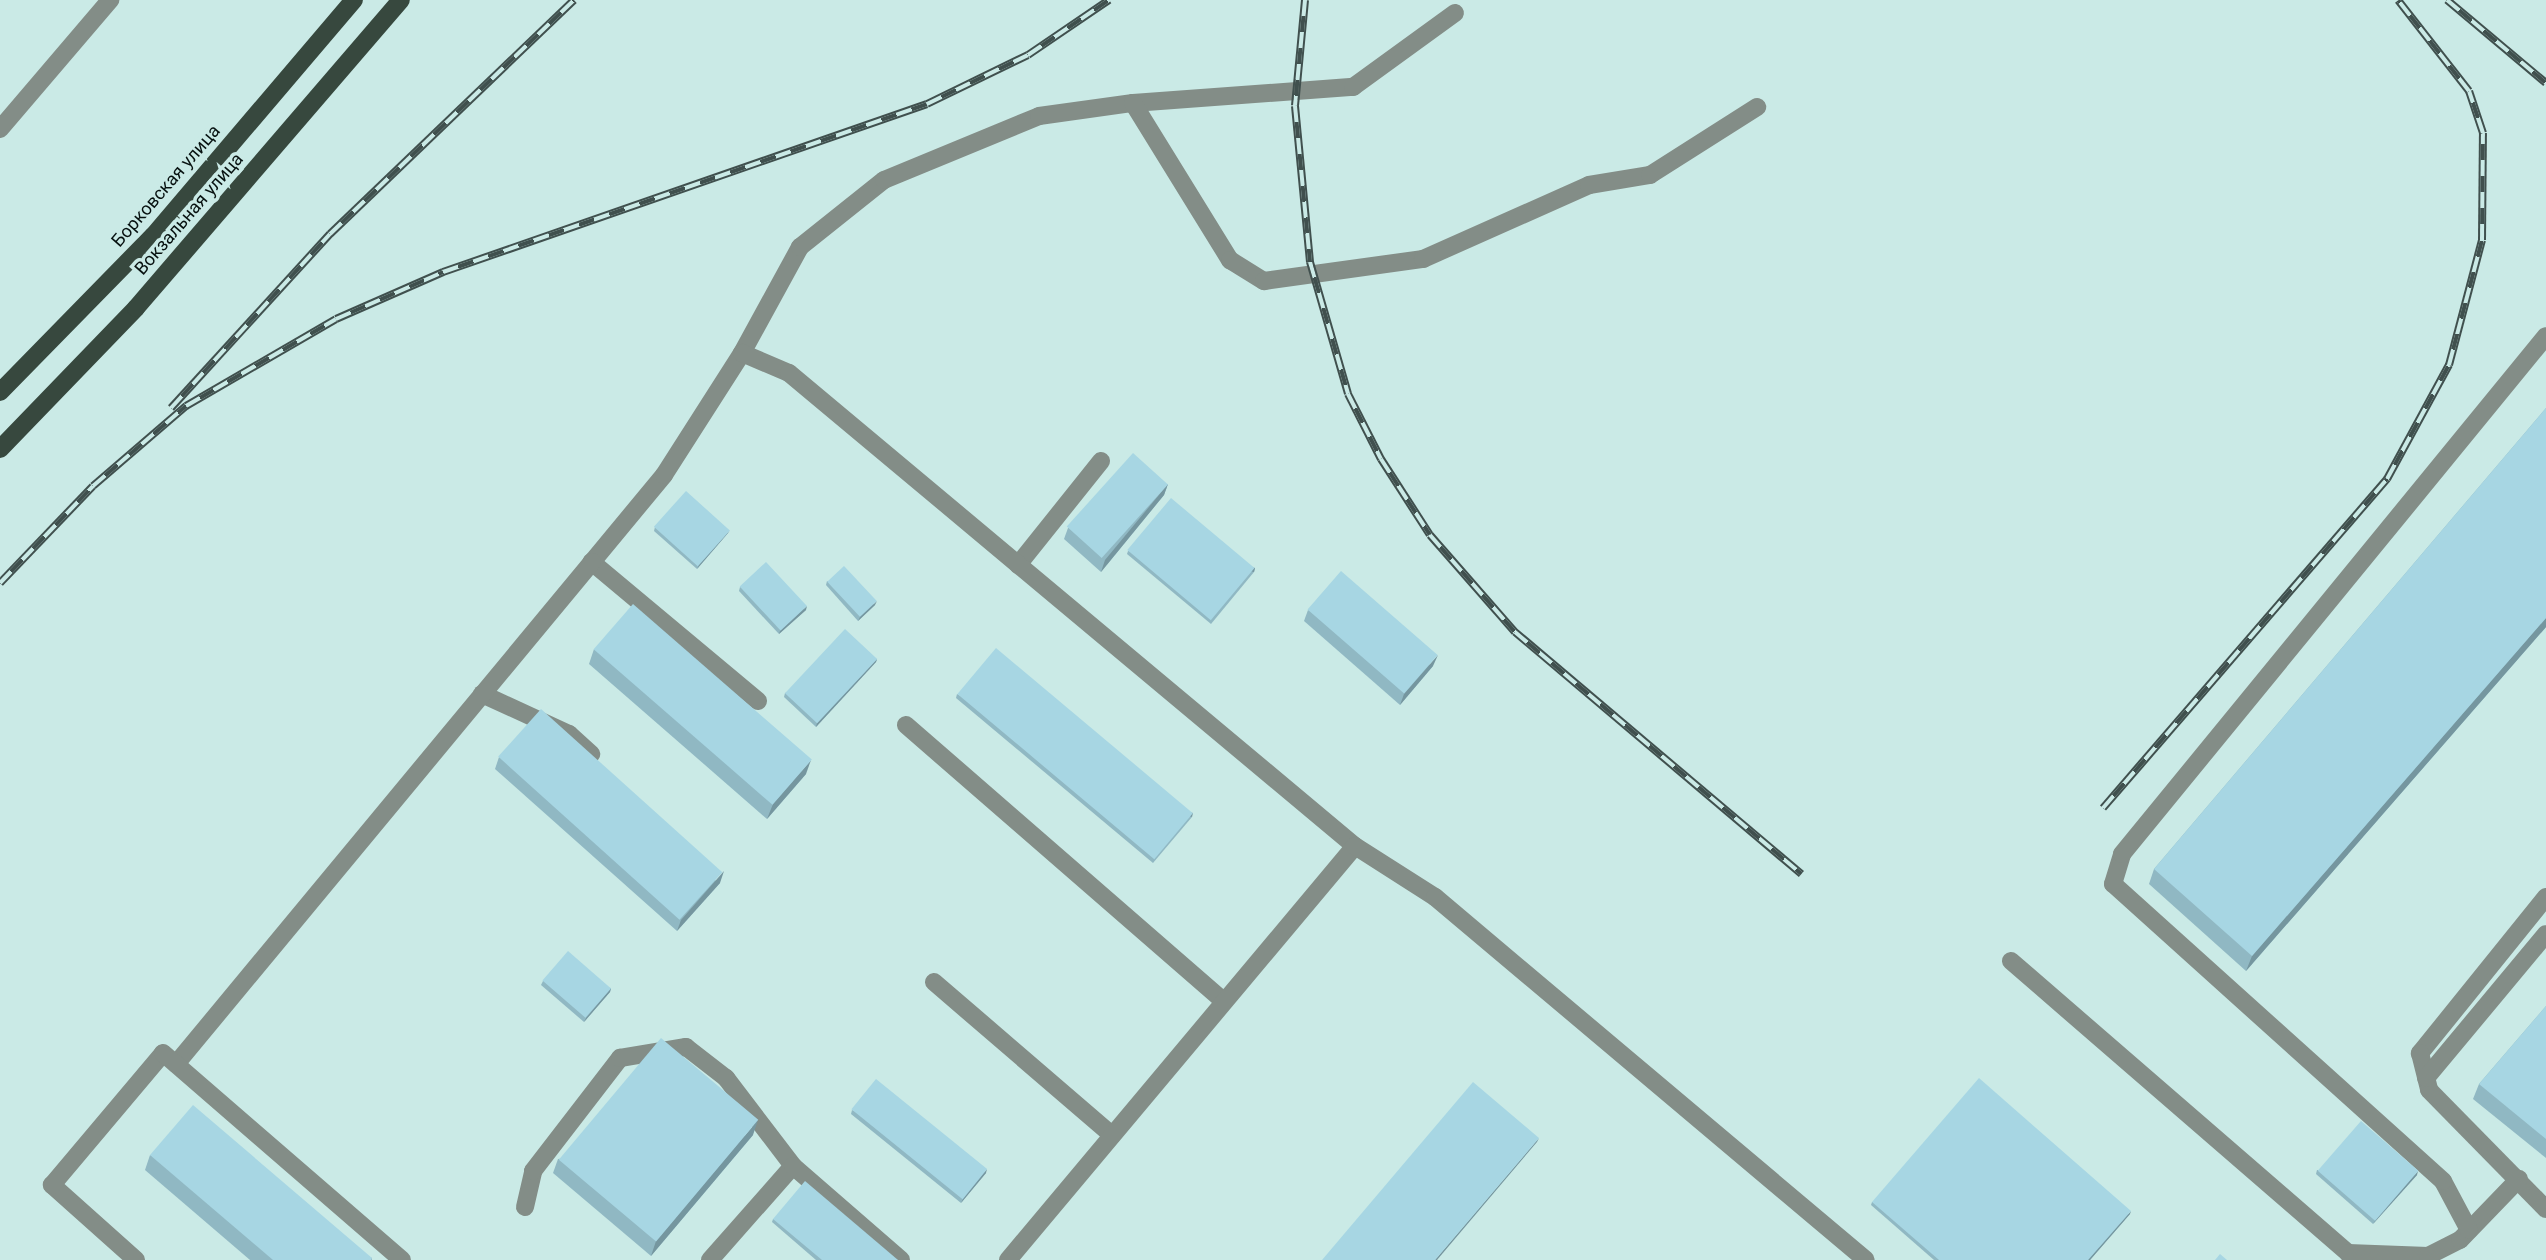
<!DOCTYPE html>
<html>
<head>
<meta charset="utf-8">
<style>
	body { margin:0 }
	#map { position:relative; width:2546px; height:1260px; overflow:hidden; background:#caeae6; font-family:Roboto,sans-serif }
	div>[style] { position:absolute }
	.minor>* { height:18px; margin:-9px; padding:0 9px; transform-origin:9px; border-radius:9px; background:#838d87 }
	.major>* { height:18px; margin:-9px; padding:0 9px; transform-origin:9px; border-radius:9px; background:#37483e }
	.rail>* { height:8px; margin-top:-4px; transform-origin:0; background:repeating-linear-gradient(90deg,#caeae6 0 16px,#40504e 0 32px); box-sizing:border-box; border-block:2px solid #40504e }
	.wall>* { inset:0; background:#90b8c3 }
	.shaded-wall>* { inset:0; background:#75969f; transform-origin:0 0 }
	.building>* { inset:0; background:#a7d6e3; transform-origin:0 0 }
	span { translate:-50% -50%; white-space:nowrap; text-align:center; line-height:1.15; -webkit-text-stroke:7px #caeae6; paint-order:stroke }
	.street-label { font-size:18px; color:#071110 }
</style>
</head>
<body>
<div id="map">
	<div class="minor">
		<div style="left:1133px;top:103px;width:221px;rotate:-4.2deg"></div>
		<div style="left:1353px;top:87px;width:126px;rotate:-36deg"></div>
		<div style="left:0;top:129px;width:170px;rotate:-49.5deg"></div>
		<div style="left:742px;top:353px;width:121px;rotate:-61.3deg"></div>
		<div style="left:800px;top:247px;width:107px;rotate:-38.6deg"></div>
		<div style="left:884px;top:180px;width:168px;rotate:-22.4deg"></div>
		<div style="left:1039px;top:116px;width:95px;rotate:-7.9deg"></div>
		<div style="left:1133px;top:103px;width:185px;rotate:58.3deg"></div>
		<div style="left:1230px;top:260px;width:40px;rotate:32deg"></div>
		<div style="left:1264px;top:281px;width:161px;rotate:-7.9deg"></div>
		<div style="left:1423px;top:259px;width:182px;rotate:-24deg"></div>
		<div style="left:1589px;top:185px;width:62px;rotate:-9.3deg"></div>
		<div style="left:1650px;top:175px;width:127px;rotate:-32.4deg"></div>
		<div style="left:1018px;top:565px;width:133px;rotate:-51.4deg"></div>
		<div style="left:482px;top:694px;width:96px;rotate:24.7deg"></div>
		<div style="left:569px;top:734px;width:30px;rotate:42deg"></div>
		<div style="left:758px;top:701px;width:217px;rotate:-140.1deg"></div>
		<div style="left:592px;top:562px;width:113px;rotate:-50.4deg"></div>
		<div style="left:664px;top:475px;width:145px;rotate:-57.4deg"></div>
		<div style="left:742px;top:353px;width:51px;rotate:23.1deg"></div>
		<div style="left:789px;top:373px;width:738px;rotate:39.89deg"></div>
		<div style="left:906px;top:725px;width:421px;rotate:41deg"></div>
		<div style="left:2546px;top:897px;width:201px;rotate:128.9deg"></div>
		<div style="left:2420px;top:1053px;width:38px;rotate:76deg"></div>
		<div style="left:2429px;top:1090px;width:167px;rotate:45.5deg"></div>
		<div style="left:2011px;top:961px;width:446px;rotate:40.9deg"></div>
		<div style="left:2348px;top:1253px;width:80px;rotate:2.1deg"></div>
		<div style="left:2428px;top:1256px;width:36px;rotate:-27deg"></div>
		<div style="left:2460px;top:1240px;width:85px;rotate:-46deg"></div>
		<div style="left:934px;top:982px;width:235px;rotate:40.7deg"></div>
		<div style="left:176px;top:1064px;width:652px;rotate:-50.35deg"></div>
		<div style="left:2426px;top:1078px;width:187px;rotate:-50.2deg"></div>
		<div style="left:525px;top:1207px;width:37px;rotate:-77deg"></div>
		<div style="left:533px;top:1171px;width:143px;rotate:-52.4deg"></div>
		<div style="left:620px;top:1058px;width:67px;rotate:-9.5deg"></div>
		<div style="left:686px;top:1047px;width:51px;rotate:37.8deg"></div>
		<div style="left:726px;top:1078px;width:111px;rotate:52.7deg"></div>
		<div style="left:2469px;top:1230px;width:55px;rotate:-118deg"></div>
		<div style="left:2443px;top:1181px;width:444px;rotate:-138deg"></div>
		<div style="left:2113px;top:884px;width:31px;rotate:-73deg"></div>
		<div style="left:2122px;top:854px;width:669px;rotate:-50.7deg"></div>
		<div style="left:136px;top:1260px;width:113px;rotate:-138.2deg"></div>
		<div style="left:52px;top:1185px;width:172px;rotate:-49.9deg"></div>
		<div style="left:163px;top:1053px;width:316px;rotate:40.9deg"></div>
		<div style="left:710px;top:1260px;width:125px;rotate:-48.6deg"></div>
		<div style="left:793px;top:1166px;width:143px;rotate:41deg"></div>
		<div style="left:1008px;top:1260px;width:540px;rotate:-50.03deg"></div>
		<div style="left:1355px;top:846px;width:95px;rotate:32.5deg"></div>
		<div style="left:1435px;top:897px;width:563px;rotate:40.11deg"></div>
	</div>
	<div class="major">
		<div style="left:0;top:392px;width:219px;rotate:-45.6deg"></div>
		<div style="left:153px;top:236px;width:310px;rotate:-49.6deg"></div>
		<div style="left:0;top:449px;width:196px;rotate:-46deg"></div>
		<div style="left:136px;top:308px;width:406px;rotate:-49.3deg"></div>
	</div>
	<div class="rail">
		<div style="left:1305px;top:0;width:106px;rotate:95.4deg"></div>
		<div style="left:1295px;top:106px;width:157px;rotate:84.5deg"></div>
		<div style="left:1310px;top:262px;width:137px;rotate:73.9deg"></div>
		<div style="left:1348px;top:394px;width:73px;rotate:63.1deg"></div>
		<div style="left:1381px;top:459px;width:90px;rotate:57.2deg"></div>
		<div style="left:1430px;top:535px;width:129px;rotate:48.8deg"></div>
		<div style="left:1515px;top:632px;width:375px;rotate:40.2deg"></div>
		<div style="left:2447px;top:0;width:129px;rotate:40deg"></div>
		<div style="left:171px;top:408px;width:236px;rotate:-47.6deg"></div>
		<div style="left:330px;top:234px;width:338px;rotate:-43.8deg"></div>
		<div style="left:0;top:583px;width:134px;rotate:-46.2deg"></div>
		<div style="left:93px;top:486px;width:123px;rotate:-40.7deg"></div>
		<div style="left:186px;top:406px;width:173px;rotate:-30.1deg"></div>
		<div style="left:336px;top:319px;width:117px;rotate:-23.7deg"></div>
		<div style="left:443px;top:272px;width:512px;rotate:-19.14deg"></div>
		<div style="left:927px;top:104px;width:112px;rotate:-25.9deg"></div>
		<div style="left:1028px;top:55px;width:98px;rotate:-34.2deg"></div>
		<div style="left:2103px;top:808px;width:435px;rotate:-49.2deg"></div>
		<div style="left:2387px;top:479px;width:130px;rotate:-61.5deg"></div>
		<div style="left:2449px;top:365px;width:129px;rotate:-75.2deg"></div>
		<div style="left:2482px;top:240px;width:107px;rotate:-89.5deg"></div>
		<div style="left:2483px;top:133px;width:44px;rotate:-108.4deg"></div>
		<div style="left:2469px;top:91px;width:115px;rotate:-128deg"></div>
	</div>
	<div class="wall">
		<div style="clip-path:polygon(2546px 408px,2546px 627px,2246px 971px,2149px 884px,2154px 869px)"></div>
		<div style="clip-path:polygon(1168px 484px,1164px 495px,1101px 572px,1064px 539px,1068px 528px)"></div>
		<div style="clip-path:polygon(655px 527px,728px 533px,697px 569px,654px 531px)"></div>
		<div style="clip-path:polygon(1128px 551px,1255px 568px,1254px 572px,1211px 624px,1127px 554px)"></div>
		<div style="clip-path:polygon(827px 581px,875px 605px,858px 621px,826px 585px)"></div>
		<div style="clip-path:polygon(740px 587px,806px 610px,779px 634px,739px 591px)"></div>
		<div style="clip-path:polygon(1308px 610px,1433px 666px,1400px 705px,1304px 621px)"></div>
		<div style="clip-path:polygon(594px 649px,806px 774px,767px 819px,589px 664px)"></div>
		<div style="clip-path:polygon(877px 659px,876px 662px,816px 727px,784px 697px,785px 693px)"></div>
		<div style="clip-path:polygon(957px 694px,1192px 817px,1153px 863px,956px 698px)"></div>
		<div style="clip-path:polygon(499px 757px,720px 883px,677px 931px,495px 769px)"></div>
		<div style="clip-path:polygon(543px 981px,611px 988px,610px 992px,584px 1022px,541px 985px)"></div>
		<div style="clip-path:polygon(2546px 1006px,2546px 1158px,2473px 1099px,2479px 1084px)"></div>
		<div style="clip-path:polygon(852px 1110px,986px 1173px,961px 1203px,851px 1114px)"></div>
		<div style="clip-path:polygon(753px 1135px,651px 1256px,553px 1173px,558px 1159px)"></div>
		<div style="clip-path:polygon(150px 1155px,372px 1258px,372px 1260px,250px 1260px,145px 1170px)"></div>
		<div style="clip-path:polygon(2317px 1170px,2417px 1175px,2373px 1224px,2316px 1174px)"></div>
		<div style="clip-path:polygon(1872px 1202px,2130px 1214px,2090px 1260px,1934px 1260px,1871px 1205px)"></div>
		<div style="clip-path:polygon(773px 1219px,898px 1260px,816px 1260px,772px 1222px)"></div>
	</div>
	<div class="shaded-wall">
		<div style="clip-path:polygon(1168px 484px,1164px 495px,1101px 572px,1105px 560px)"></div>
		<div style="clip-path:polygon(730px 530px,728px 533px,697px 569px,699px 565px)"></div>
		<div style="left:1255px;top:568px;width:4px;height:67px;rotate:104deg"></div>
		<div style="clip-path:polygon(877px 601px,875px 605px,858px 621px,860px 617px)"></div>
		<div style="clip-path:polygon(807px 606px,806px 610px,779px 634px,780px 631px)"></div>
		<div style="clip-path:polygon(2546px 618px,2546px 627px,2246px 971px,2252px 956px)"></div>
		<div style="clip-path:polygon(1438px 655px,1433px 666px,1400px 705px,1404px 694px)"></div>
		<div style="clip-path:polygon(877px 659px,876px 662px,816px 727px,817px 723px)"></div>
		<div style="clip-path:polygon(811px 760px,806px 774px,767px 819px,773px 804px)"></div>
		<div style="left:1193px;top:813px;width:4px;height:60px;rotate:104deg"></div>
		<div style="clip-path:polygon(724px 871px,720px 883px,677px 931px,681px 920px)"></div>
		<div style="clip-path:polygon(611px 988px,610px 992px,584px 1022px,586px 1018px)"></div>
		<div style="clip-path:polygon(758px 1120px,753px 1135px,651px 1256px,656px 1241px)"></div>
		<div style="clip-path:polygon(1539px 1138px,1537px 1142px,1437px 1260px,1435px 1260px)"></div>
		<div style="clip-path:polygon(987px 1169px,986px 1173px,961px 1203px,963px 1199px)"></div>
		<div style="clip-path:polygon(2418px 1171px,2417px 1175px,2373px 1224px,2375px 1221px)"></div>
		<div style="clip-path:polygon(2131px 1211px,2130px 1214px,2090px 1260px,2088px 1260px)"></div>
	</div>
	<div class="building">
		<div style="clip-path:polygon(2546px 408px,2546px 618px,2252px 956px,2154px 869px)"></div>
		<div style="left:1133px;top:453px;width:47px;height:99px;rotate:42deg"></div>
		<div style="left:686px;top:491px;width:59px;height:48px;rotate:42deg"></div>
		<div style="left:1171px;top:498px;width:109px;height:68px;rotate:40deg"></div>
		<div style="left:766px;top:562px;width:60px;height:36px;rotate:47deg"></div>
		<div style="left:844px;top:566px;width:48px;height:23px;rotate:47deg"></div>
		<div style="left:1341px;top:571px;width:128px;height:51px;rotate:41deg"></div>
		<div style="left:633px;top:604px;width:237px;height:60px;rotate:41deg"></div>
		<div style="left:845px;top:629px;width:44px;height:88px;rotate:43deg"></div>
		<div style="left:996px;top:648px;width:257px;height:60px;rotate:40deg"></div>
		<div style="left:541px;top:709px;width:244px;height:64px;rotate:42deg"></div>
		<div style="left:568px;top:951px;width:57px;height:39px;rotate:41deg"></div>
		<div style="clip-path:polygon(2546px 1006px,2546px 1139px,2479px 1084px)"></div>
		<div style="left:661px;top:1038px;width:127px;height:159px;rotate:40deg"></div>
		<div style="clip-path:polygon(1979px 1078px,2131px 1211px,2088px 1260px,1939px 1260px,1872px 1202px)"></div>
		<div style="left:876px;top:1079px;width:143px;height:39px;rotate:39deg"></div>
		<div style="clip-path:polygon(1473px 1082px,1539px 1138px,1435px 1260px,1322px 1260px)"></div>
		<div style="clip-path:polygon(193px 1105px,372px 1258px,371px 1260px,273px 1260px,150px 1155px)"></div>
		<div style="left:2361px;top:1121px;width:76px;height:66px;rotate:41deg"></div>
		<div style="clip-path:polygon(805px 1181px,898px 1260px,822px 1260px,773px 1219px)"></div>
		<div style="clip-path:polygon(2220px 1254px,2227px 1260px,2215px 1260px)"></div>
	</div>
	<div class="street-label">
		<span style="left:166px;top:186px;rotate:-49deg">Борковская улица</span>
		<span style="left:189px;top:214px;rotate:-49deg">Вокзальная улица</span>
	</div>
</div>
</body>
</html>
